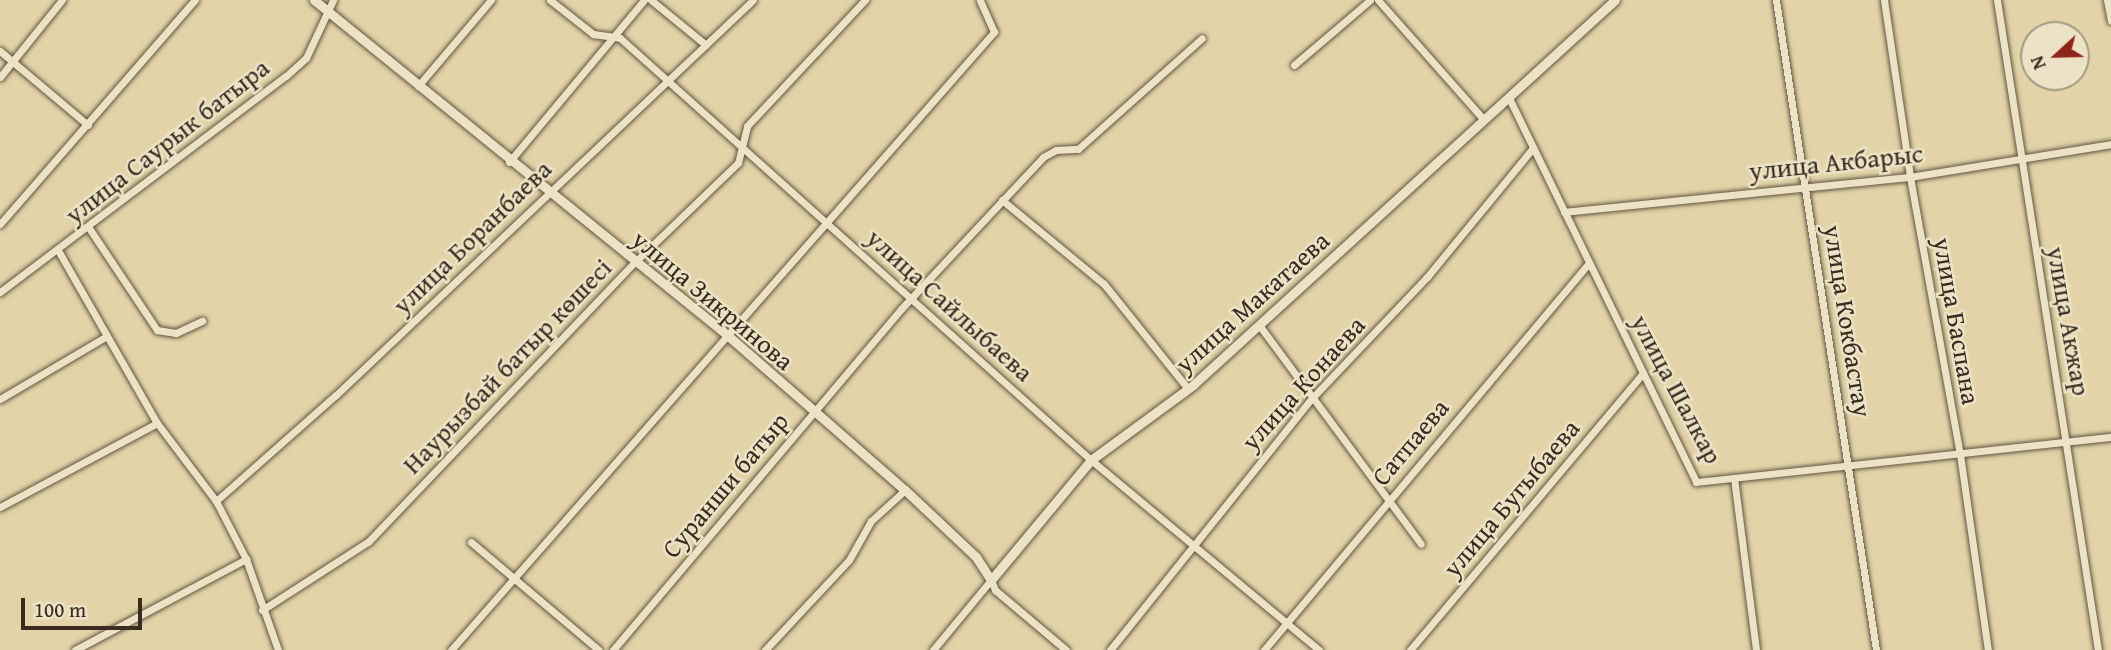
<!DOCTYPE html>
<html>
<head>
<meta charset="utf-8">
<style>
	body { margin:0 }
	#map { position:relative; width:2111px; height:650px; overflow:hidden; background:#e2d4a8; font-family:"Gentium Book Plus",serif }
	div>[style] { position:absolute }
	.roads { filter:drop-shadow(0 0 2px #635542) drop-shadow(0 0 2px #635542) }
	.minor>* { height:7px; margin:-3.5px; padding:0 3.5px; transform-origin:3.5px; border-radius:3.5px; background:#ece3c6 }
	.tertiary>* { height:9px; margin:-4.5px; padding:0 4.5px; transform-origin:4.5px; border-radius:4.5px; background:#ece3c6 }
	span { translate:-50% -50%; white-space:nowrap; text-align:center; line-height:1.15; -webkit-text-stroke:5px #ece3c6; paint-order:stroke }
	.street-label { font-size:26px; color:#392b20 }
	.north { position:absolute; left:2020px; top:21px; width:70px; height:70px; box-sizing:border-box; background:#ece3c6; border:2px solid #a49984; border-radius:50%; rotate:248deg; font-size:19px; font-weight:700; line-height:28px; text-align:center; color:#392b20 }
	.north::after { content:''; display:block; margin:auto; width:24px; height:32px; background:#8f2418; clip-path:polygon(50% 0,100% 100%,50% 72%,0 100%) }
	.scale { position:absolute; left:21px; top:598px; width:121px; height:32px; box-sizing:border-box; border:4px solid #392b20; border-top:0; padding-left:9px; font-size:21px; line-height:24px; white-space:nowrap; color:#392b20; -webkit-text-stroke:5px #ece3c6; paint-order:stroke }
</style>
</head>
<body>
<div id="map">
	<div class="roads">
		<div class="minor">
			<div style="left:550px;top:0;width:55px;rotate:38.3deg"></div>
			<div style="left:593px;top:34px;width:27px;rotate:8deg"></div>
			<div style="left:620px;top:38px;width:632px;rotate:41.86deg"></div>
			<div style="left:1091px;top:460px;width:297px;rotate:39.8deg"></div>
			<div style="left:651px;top:0;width:71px;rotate:39.3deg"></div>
			<div style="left:1378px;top:0;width:160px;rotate:48.5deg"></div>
			<div style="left:1776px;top:0;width:658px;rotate:81.25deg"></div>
			<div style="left:1884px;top:0;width:179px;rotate:81.6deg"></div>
			<div style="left:1910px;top:177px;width:281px;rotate:79.8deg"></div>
			<div style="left:1960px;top:454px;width:198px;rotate:81.9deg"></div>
			<div style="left:1997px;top:0;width:658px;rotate:81.17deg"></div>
			<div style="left:2107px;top:0;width:21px;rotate:79deg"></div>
			<div style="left:0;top:51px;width:115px;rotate:40.1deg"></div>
			<div style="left:1294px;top:65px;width:100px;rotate:-40.5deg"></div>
			<div style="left:0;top:77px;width:99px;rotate:-51.2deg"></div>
			<div style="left:418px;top:86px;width:113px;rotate:-49.7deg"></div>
			<div style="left:1509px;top:98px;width:427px;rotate:64deg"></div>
			<div style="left:1696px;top:482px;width:417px;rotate:-6.2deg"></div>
			<div style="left:509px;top:162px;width:211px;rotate:-50.2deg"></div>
			<div style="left:1002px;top:200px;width:132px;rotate:39.5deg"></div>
			<div style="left:1104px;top:284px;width:134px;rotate:51.3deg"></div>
			<div style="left:1564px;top:212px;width:348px;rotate:-5.8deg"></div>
			<div style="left:1910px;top:177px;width:204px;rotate:-9.3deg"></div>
			<div style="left:0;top:224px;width:297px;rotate:-49deg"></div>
			<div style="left:89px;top:228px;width:123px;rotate:56.3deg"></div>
			<div style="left:157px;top:330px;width:19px;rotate:9deg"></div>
			<div style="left:176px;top:333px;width:29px;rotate:-25deg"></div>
			<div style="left:59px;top:252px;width:197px;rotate:60.2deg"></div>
			<div style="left:157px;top:423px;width:98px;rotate:52.9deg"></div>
			<div style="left:216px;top:501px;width:65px;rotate:62.7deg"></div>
			<div style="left:246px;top:559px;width:96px;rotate:70.6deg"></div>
			<div style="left:0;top:292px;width:358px;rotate:-37.1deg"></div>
			<div style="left:286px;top:76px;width:27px;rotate:-42deg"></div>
			<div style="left:306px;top:58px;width:64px;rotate:-65deg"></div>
			<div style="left:1259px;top:325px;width:272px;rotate:53.5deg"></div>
			<div style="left:0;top:399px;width:124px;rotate:-30.5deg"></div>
			<div style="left:1734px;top:478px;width:173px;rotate:82.7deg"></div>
			<div style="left:216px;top:501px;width:160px;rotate:-41.5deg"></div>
			<div style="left:336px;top:395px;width:574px;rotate:-43.45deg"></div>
			<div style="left:0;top:507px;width:178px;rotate:-28.1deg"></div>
			<div style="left:471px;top:542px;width:167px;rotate:40.2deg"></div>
			<div style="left:262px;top:610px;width:127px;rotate:-32.8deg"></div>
			<div style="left:369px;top:541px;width:385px;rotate:-46.4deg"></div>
			<div style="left:635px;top:262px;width:143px;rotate:-43.9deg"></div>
			<div style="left:738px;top:163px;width:38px;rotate:-76deg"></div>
			<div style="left:747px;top:126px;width:173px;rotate:-46.9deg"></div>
			<div style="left:75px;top:650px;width:194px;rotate:-28deg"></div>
			<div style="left:451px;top:650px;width:823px;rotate:-48.7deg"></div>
			<div style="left:994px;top:32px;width:35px;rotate:-114deg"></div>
			<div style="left:613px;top:650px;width:446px;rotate:-49.8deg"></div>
			<div style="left:901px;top:309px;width:208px;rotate:-46.9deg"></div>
			<div style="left:1043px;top:157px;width:15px;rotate:-28deg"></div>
			<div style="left:1056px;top:150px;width:22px;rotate:-3deg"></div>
			<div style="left:1078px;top:149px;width:166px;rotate:-41.8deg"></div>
			<div style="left:765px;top:650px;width:123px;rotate:-47deg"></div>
			<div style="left:849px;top:560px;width:45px;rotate:-60.6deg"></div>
			<div style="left:871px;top:521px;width:46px;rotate:-42.4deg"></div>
			<div style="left:933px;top:650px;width:91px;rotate:-50.4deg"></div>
			<div style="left:991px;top:580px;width:11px;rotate:68deg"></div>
			<div style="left:995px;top:590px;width:93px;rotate:40.2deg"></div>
			<div style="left:1110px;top:650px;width:324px;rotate:-51.3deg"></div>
			<div style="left:1313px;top:397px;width:166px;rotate:-46.5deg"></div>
			<div style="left:1427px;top:277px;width:167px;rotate:-50.6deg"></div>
			<div style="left:1264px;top:650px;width:505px;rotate:-49.98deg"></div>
			<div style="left:1410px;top:650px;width:362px;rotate:-49.9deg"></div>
		</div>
		<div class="tertiary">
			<div style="left:314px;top:0;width:530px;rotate:39.03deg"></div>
			<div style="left:726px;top:334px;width:237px;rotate:41.1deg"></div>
			<div style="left:905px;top:490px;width:98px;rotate:43.3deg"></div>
			<div style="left:976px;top:557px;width:27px;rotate:57deg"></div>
			<div style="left:991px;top:580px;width:156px;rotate:-50.2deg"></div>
			<div style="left:1091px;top:460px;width:127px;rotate:-36.3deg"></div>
			<div style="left:1193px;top:385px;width:571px;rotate:-42.37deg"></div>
		</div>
	</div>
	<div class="street-label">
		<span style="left:167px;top:141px;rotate:-38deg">улица Саурык батыра</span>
		<span style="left:1836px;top:162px;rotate:-6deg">улица Акбарыс</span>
		<span style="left:472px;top:237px;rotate:-44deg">улица Боранбаева</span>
		<span style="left:713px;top:300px;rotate:40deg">улица Зикринова</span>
		<span style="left:1252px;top:302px;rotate:-42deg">улица Макатаева</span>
		<span style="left:950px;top:305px;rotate:42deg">улица Сайлыбаева</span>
		<span style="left:1848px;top:321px;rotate:81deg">улица Кокбастау</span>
		<span style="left:1957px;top:321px;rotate:80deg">улица Баспана</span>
		<span style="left:2069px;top:321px;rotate:80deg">улица Акжар</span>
		<span style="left:507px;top:366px;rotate:-46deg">Наурызбай батыр көшесі</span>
		<span style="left:1303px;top:383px;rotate:-48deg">улица Конаева</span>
		<span style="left:1677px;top:389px;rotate:62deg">улица Шалкар</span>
		<span style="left:1410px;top:442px;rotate:-50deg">Сатпаева</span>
		<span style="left:725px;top:485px;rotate:-50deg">Суранши батыр</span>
		<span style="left:1511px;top:498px;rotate:-50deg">улица Бугыбаева</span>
	</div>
	<div class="north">N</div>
	<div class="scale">100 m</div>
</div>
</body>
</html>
